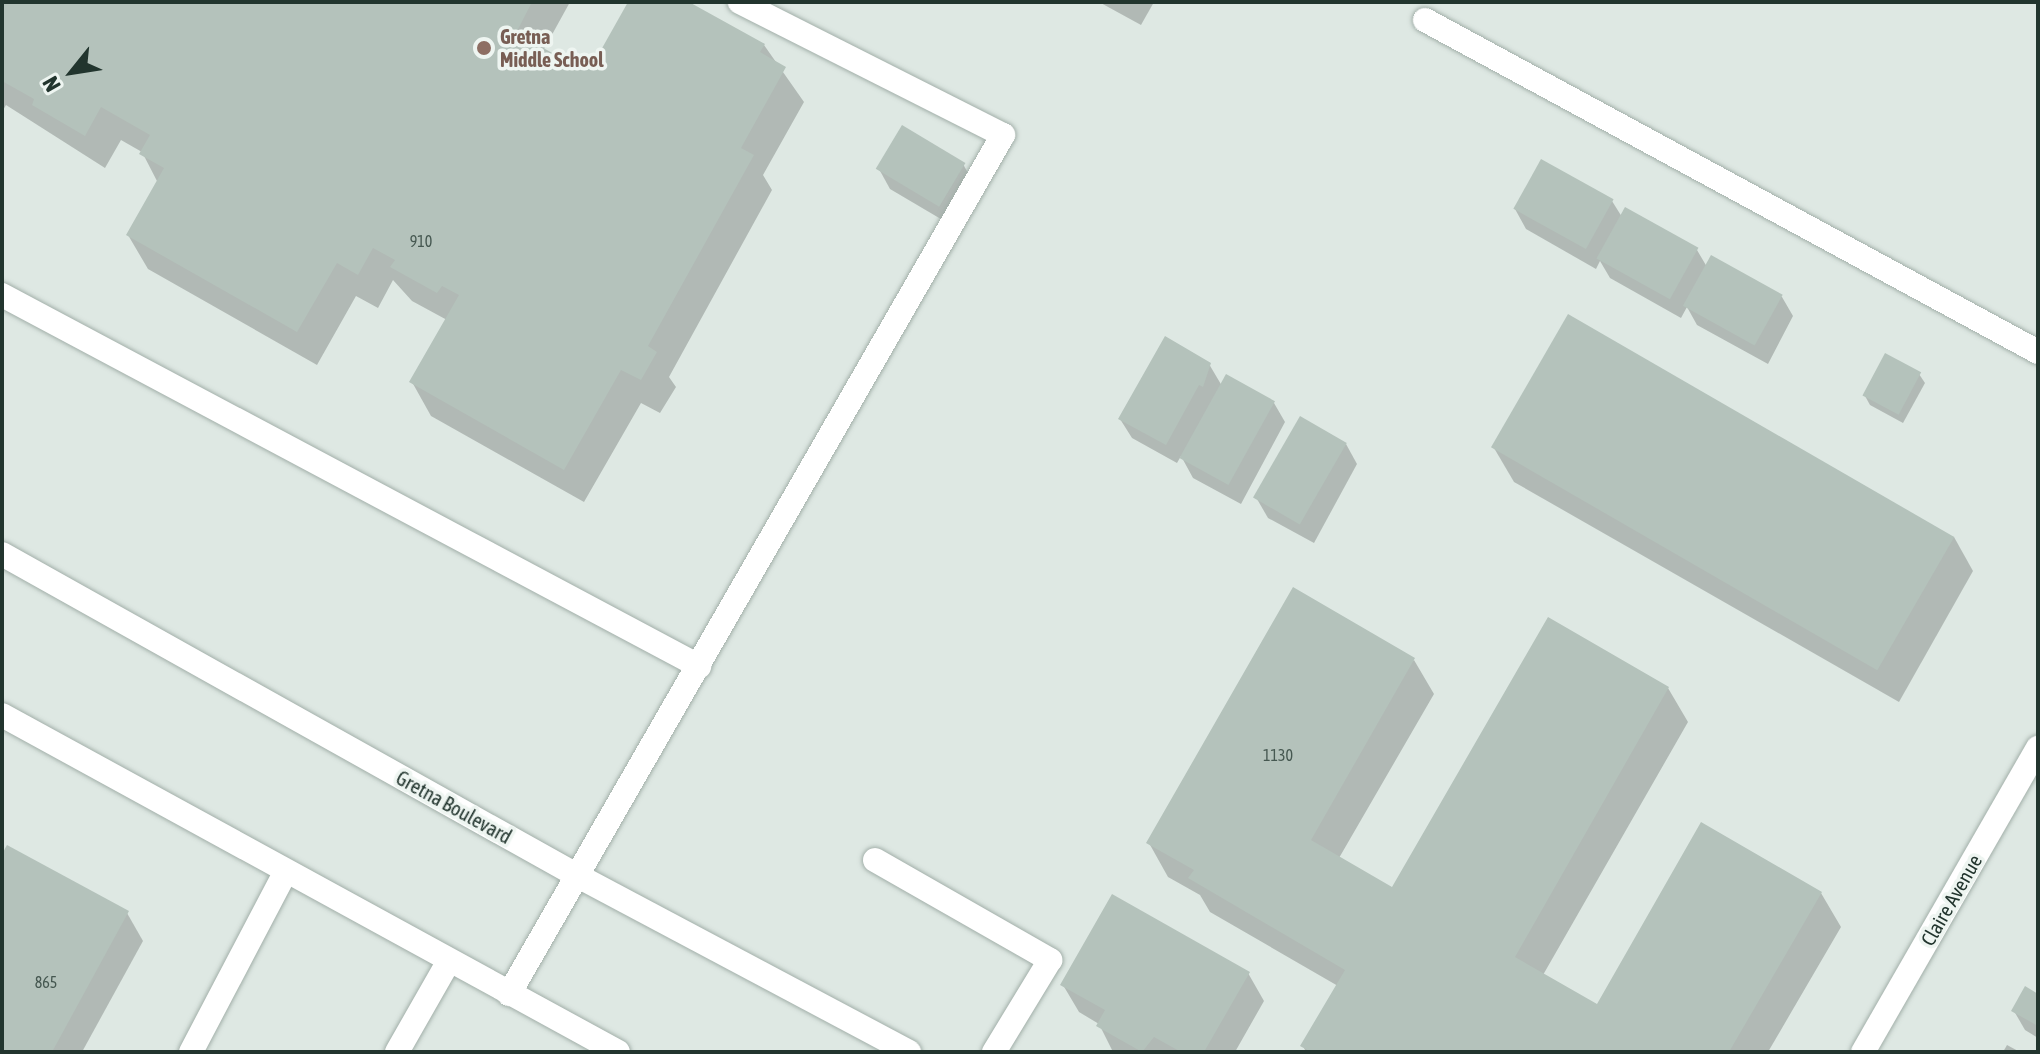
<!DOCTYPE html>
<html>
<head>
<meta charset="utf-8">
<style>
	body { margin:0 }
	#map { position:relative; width:2040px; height:1054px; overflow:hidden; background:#dee8e3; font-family:"Asap Condensed",sans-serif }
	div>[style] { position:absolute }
	.shadow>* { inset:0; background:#0003 }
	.building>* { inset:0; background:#b4c2bb; transform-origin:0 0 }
	.roads { filter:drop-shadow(0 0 2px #a2afa9) drop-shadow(0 0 2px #a2afa9) }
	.minor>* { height:24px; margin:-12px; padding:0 12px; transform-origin:12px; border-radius:12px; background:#fff }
	.dots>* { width:22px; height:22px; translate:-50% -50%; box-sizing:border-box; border:4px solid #eef5f1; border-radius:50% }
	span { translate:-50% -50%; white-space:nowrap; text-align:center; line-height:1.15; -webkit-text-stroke:7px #eef5f1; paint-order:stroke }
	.number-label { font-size:16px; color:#465851 }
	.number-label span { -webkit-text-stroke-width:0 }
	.education-label { font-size:20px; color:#785e54; font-weight:700 }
	.left { translate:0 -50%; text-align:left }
	.street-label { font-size:20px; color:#22352e }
	.frame { position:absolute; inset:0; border:4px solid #22352e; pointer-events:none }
	.north { position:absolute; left:32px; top:32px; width:80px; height:80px; -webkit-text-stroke:6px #eef5f1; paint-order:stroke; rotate:240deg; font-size:22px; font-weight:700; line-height:32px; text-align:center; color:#22352e }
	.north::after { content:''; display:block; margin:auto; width:28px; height:36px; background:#22352e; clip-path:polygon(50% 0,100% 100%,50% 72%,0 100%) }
</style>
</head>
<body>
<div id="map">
	<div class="shadow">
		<div style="clip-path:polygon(2px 2px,570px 2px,543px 51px,577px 69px,593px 68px,630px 2px,684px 2px,764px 45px,804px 102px,763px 175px,772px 190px,669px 377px,676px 387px,660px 413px,641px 403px,584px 502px,431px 416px,412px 382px,447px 320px,412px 301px,393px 280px,378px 308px,356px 296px,317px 365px,148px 269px,128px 235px,158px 183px,142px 152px,121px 140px,105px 168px,6px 105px,2px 112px)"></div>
		<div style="clip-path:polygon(1099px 2px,1154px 2px,1141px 25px)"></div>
		<div style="clip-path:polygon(963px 164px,974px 184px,951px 225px,890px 189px,879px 169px)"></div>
		<div style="clip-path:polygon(1612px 201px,1622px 217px,1697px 250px,1707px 267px,1782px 297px,1793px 316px,1768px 364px,1697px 325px,1687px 307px,1681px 318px,1610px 278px,1600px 261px,1596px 269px,1526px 229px,1515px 209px)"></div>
		<div style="clip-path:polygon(1209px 364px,1222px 386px,1274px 403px,1285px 422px,1241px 504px,1193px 478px,1181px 456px,1177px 463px,1132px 438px,1120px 419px)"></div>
		<div style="clip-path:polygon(1919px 374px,1925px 383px,1903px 423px,1870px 405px,1865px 396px)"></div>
		<div style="clip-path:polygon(1346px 444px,1357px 464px,1314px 543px,1268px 518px,1257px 499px)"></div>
		<div style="clip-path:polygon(1494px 448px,1954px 537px,1973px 571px,1899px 702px,1514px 482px)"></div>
		<div style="clip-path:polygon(1414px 660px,1434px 694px,1339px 858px,1393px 889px,1668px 688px,1688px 722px,1543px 975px,1598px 1007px,1821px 893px,1841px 927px,1768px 1052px,1306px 1052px,1303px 1046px,1338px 986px,1210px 912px,1200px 895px,1168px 877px,1149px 843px)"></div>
		<div style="clip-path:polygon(2px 858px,127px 913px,143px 941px,82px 1052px,2px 1052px)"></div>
		<div style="clip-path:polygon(1248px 973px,1264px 1001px,1235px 1052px,1113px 1052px,1099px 1024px,1079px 1012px,1063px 985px)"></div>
		<div style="clip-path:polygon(2038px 996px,2038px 1038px,2025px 1030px,2014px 1011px)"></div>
		<div style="clip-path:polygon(2007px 1045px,2020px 1052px,2003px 1052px)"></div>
	</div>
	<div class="building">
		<div style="clip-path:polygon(2px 2px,532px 2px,516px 33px,576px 66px,579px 59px,592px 66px,628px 2px,689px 2px,765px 44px,760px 52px,786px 67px,741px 148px,754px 155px,648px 346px,657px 352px,641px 380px,621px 370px,564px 470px,409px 382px,459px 295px,442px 286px,437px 293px,390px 267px,395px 260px,373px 248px,358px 275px,337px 263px,297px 332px,126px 235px,164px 168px,139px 154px,150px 135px,101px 107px,85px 136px,32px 105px,34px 99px,2px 81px)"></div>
		<div style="left:902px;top:125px;width:74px;height:51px;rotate:31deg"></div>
		<div style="left:1541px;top:159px;width:83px;height:57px;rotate:29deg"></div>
		<div style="left:1625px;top:207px;width:84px;height:59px;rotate:29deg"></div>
		<div style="left:1711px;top:255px;width:82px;height:58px;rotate:29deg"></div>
		<div style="left:1568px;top:314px;width:446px;height:154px;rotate:30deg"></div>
		<div style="clip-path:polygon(1165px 336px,1211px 363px,1203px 387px,1199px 385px,1166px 445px,1118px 419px)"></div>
		<div style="left:1885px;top:353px;width:41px;height:48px;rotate:28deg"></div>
		<div style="left:1226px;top:374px;width:56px;height:96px;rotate:29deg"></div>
		<div style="left:1300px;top:416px;width:54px;height:94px;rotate:30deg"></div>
		<div style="clip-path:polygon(1293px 587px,1415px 658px,1311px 840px,1392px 887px,1548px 617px,1669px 687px,1515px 957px,1597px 1004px,1701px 822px,1822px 892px,1729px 1052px,1311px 1052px,1300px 1046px,1345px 970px,1188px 878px,1194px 870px,1146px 843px)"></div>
		<div style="clip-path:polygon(7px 845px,129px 911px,52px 1052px,2px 1052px,2px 854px)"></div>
		<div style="clip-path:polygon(1112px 894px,1250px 972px,1204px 1052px,1181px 1052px,1154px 1037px,1142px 1052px,1096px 1026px,1105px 1010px,1060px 985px)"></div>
		<div style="clip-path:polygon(2025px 986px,2038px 994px,2038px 1026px,2011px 1011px)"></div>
	</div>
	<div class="roads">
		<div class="minor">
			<div style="left:1425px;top:20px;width:697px;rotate:28.44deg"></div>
			<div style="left:2px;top:295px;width:790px;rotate:28.03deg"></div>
			<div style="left:2px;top:554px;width:660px;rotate:29.21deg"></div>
			<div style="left:578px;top:876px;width:375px;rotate:28deg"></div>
			<div style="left:2px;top:715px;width:702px;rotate:28.68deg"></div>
			<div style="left:875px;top:860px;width:202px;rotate:29.7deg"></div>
			<div style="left:1050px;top:960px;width:108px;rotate:121.3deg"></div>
			<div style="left:509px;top:994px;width:991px;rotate:-60.1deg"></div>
			<div style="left:1003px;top:135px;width:295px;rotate:-153.2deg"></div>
			<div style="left:191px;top:1052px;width:204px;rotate:-62.3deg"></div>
			<div style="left:397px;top:1052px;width:105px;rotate:-60.3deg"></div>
			<div style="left:1863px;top:1052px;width:351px;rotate:-60.1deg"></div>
		</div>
	</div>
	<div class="dots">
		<div style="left:484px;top:48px;background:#8d6e63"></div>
	</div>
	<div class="number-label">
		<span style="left:421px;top:241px">910</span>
		<span style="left:1278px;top:755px">1130</span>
		<span style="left:46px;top:982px">865</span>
	</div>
	<div class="education-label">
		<span class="left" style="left:500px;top:48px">Gretna<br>Middle School</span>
	</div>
	<div class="street-label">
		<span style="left:454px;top:807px;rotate:29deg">Gretna Boulevard</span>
		<span style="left:1951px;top:900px;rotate:-60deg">Claire Avenue</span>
	</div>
	<div class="frame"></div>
	<div class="north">N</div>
</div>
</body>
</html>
